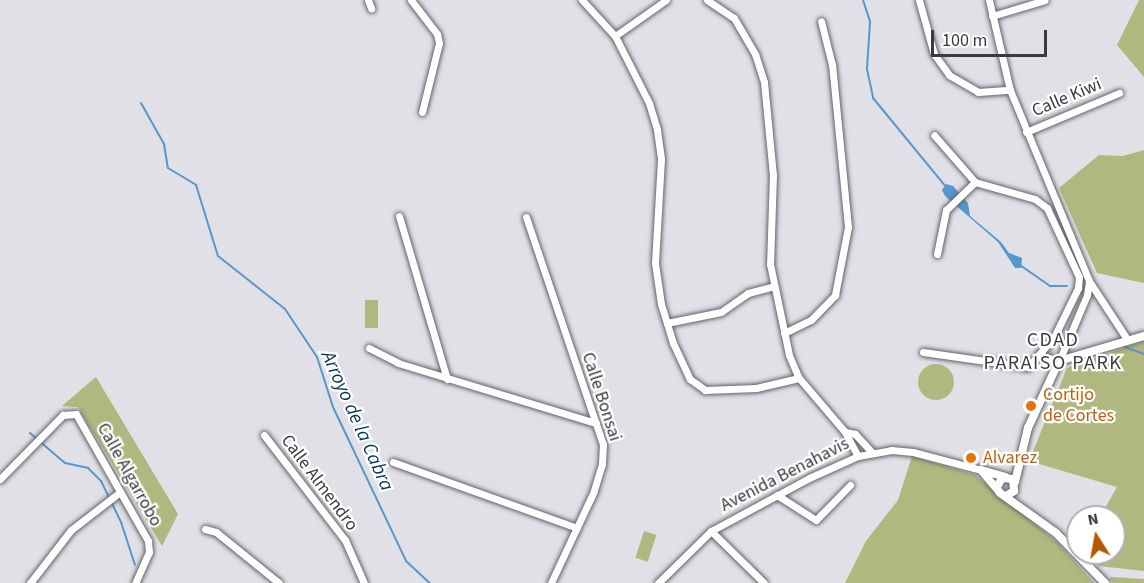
<!DOCTYPE html>
<html>
<head>
<meta charset="utf-8">
<style>
	body { margin:0 }
	#map { position:relative; width:1144px; height:583px; overflow:hidden; background:#e0e0e6; font-family:"Source Sans 3",sans-serif }
	div>[style] { position:absolute }
	.green>* { inset:0; background:#b0b87f; transform-origin:0 0 }
	.round { border-radius:50% }
	.water>* { inset:0; background:#5697cd }
	.stream>* { height:2px; margin:-1px; padding:0 1px; transform-origin:1px; border-radius:1px; background:#5697cd }
	.roads { filter:drop-shadow(0 0 2px #646369) drop-shadow(0 0 2px #646369) }
	.minor>* { height:7px; margin:-3.5px; padding:0 3.5px; transform-origin:3.5px; border-radius:3.5px; background:#fff }
	.tertiary>* { height:8px; margin:-4px; padding:0 4px; transform-origin:4px; border-radius:4px; background:#fff }
	.dots>* { width:16px; height:16px; translate:-50% -50%; box-sizing:border-box; border:3px solid #fff; border-radius:50% }
	span { translate:-50% -50%; white-space:nowrap; text-align:center; line-height:1.15; -webkit-text-stroke:4.5px #fff; paint-order:stroke }
	.street-label { font-size:18px; color:#3b3a3d }
	.food-label { font-size:18px; color:#c56008 }
	.left { translate:0 -50%; text-align:left }
	.neighbourhood-label { font-size:20px; color:#3c3c41; letter-spacing:1.5px }
	.water-label { font-size:20px; color:#003559; font-style:italic }
	.north { position:absolute; left:1066px; top:505px; width:60px; height:60px; box-sizing:border-box; background:#fff; border:2px solid #b1b0b1; border-radius:50%; rotate:349deg; font-size:16px; font-weight:700; line-height:24px; text-align:center; color:#3b3a3d }
	.north::after { content:''; display:block; margin:auto; width:21px; height:27px; background:#b55900; clip-path:polygon(50% 0,100% 100%,50% 72%,0 100%) }
	.scale { position:absolute; left:931px; top:30px; width:116px; height:27px; box-sizing:border-box; border:3px solid #3b3a3d; border-top:0; padding-left:8px; font-size:18px; line-height:21px; white-space:nowrap; color:#3b3a3d; -webkit-text-stroke:4px #fff; paint-order:stroke }
</style>
</head>
<body>
<div id="map">
	<div class="green">
		<div style="clip-path:polygon(1139px 0,1144px 0,1144px 77px,1117px 45px)"></div>
		<div style="clip-path:polygon(1144px 150px,1144px 283px,1097px 273px,1059px 188px,1099px 155px,1123px 156px)"></div>
		<div style="left:365px;top:300px;width:13px;height:28px"></div>
		<div style="clip-path:polygon(1144px 341px,1144px 571px,1099px 566px,1087px 553px,1114px 553px,1114px 517px,1100px 517px,1117px 487px,1029px 461px,1067px 368px)"></div>
		<div class="round" style="left:918px;top:364px;width:36px;height:36px"></div>
		<div style="clip-path:polygon(96px 377px,178px 514px,162px 546px,78px 407px,62px 406px)"></div>
		<div style="clip-path:polygon(912px 456px,975px 475px,1057px 542px,1094px 583px,845px 583px,866px 541px,898px 500px)"></div>
		<div style="left:644px;top:531px;width:13px;height:28px;rotate:18deg"></div>
		<div style="clip-path:polygon(1111px 577px,1144px 579px,1144px 583px,1113px 583px,1109px 579px)"></div>
	</div>
	<div class="water">
		<div style="clip-path:polygon(946px 184px,953px 186px,968px 203px,970px 216px,1001px 242px,1009px 253px,1022px 258px,1021px 268px,1015px 268px,998px 242px,945px 196px,942px 190px)"></div>
	</div>
	<div class="stream">
		<div style="left:863px;top:0;width:23px;rotate:72deg"></div>
		<div style="left:870px;top:22px;width:47px;rotate:93.7deg"></div>
		<div style="left:867px;top:69px;width:30px;rotate:78deg"></div>
		<div style="left:873px;top:98px;width:115px;rotate:50.6deg"></div>
		<div style="left:141px;top:103px;width:47px;rotate:60.7deg"></div>
		<div style="left:164px;top:144px;width:24px;rotate:81deg"></div>
		<div style="left:168px;top:168px;width:33px;rotate:31deg"></div>
		<div style="left:196px;top:185px;width:74px;rotate:72.8deg"></div>
		<div style="left:218px;top:256px;width:85px;rotate:38.3deg"></div>
		<div style="left:285px;top:309px;width:58px;rotate:56.3deg"></div>
		<div style="left:317px;top:357px;width:52px;rotate:72.3deg"></div>
		<div style="left:333px;top:407px;width:170px;rotate:64.6deg"></div>
		<div style="left:406px;top:561px;width:33px;rotate:43deg"></div>
		<div style="left:1020px;top:265px;width:37px;rotate:35deg"></div>
		<div style="left:1050px;top:286px;width:17px"></div>
		<div style="left:1125px;top:347px;width:20px;rotate:20deg"></div>
		<div style="left:30px;top:433px;width:46px;rotate:40.6deg"></div>
		<div style="left:65px;top:463px;width:24px;rotate:12deg"></div>
		<div style="left:88px;top:468px;width:18px;rotate:45deg"></div>
		<div style="left:101px;top:481px;width:46px;rotate:64deg"></div>
		<div style="left:121px;top:522px;width:45px;rotate:72deg"></div>
	</div>
	<div class="roads">
		<div class="minor">
			<div style="left:368px;top:0;width:9px;rotate:69deg"></div>
			<div style="left:411px;top:0;width:43px;rotate:52.6deg"></div>
			<div style="left:437px;top:34px;width:9px;rotate:77deg"></div>
			<div style="left:439px;top:43px;width:71px;rotate:103.8deg"></div>
			<div style="left:582px;top:0;width:49px;rotate:47.5deg"></div>
			<div style="left:666px;top:0;width:62px;rotate:144.8deg"></div>
			<div style="left:615px;top:36px;width:75px;rotate:63.1deg"></div>
			<div style="left:649px;top:103px;width:28px;rotate:73deg"></div>
			<div style="left:657px;top:130px;width:29px;rotate:82deg"></div>
			<div style="left:661px;top:159px;width:104px;rotate:93.3deg"></div>
			<div style="left:655px;top:263px;width:41px;rotate:81.7deg"></div>
			<div style="left:661px;top:304px;width:41px;rotate:72.9deg"></div>
			<div style="left:673px;top:343px;width:40px;rotate:65deg"></div>
			<div style="left:690px;top:379px;width:19px;rotate:36deg"></div>
			<div style="left:705px;top:390px;width:51px;rotate:-2.2deg"></div>
			<div style="left:756px;top:388px;width:44px;rotate:-13.1deg"></div>
			<div style="left:707px;top:0;width:32px;rotate:34deg"></div>
			<div style="left:734px;top:18px;width:42px;rotate:59.7deg"></div>
			<div style="left:755px;top:54px;width:29px;rotate:72deg"></div>
			<div style="left:764px;top:82px;width:93px;rotate:84.5deg"></div>
			<div style="left:773px;top:175px;width:89px;rotate:91.9deg"></div>
			<div style="left:770px;top:264px;width:93px;rotate:78.2deg"></div>
			<div style="left:789px;top:355px;width:25px;rotate:67deg"></div>
			<div style="left:799px;top:378px;width:71px;rotate:49.6deg"></div>
			<div style="left:845px;top:432px;width:27px;rotate:62deg"></div>
			<div style="left:919px;top:0;width:56px;rotate:74.5deg"></div>
			<div style="left:934px;top:54px;width:26px;rotate:54deg"></div>
			<div style="left:949px;top:75px;width:34px;rotate:30deg"></div>
			<div style="left:978px;top:92px;width:32px;rotate:-4deg"></div>
			<div style="left:989px;top:0;width:92px;rotate:76.9deg"></div>
			<div style="left:1010px;top:90px;width:207px;rotate:67.5deg"></div>
			<div style="left:1089px;top:281px;width:14px;rotate:98deg"></div>
			<div style="left:1087px;top:295px;width:72px;rotate:113deg"></div>
			<div style="left:1059px;top:361px;width:21px;rotate:-163deg"></div>
			<div style="left:992px;top:16px;width:55px;rotate:-16.8deg"></div>
			<div style="left:1026px;top:132px;width:101px;rotate:-22.8deg"></div>
			<div style="left:399px;top:216px;width:170px;rotate:73.6deg"></div>
			<div style="left:526px;top:217px;width:240px;rotate:71.3deg"></div>
			<div style="left:603px;top:444px;width:20px;rotate:93deg"></div>
			<div style="left:602px;top:464px;width:28px;rotate:107deg"></div>
			<div style="left:594px;top:491px;width:102px;rotate:115.1deg"></div>
			<div style="left:937px;top:254px;width:45px;rotate:-78.4deg"></div>
			<div style="left:946px;top:210px;width:40px;rotate:-44deg"></div>
			<div style="left:1089px;top:281px;width:69px;rotate:56.8deg"></div>
			<div style="left:667px;top:323px;width:55px;rotate:-11.5deg"></div>
			<div style="left:721px;top:312px;width:33px;rotate:-35deg"></div>
			<div style="left:748px;top:293px;width:27px;rotate:-15deg"></div>
			<div style="left:784px;top:333px;width:30px;rotate:-26deg"></div>
			<div style="left:811px;top:320px;width:35px;rotate:-46deg"></div>
			<div style="left:835px;top:295px;width:69px;rotate:-79.2deg"></div>
			<div style="left:848px;top:227px;width:163px;rotate:-95.6deg"></div>
			<div style="left:832px;top:65px;width:45px;rotate:-104deg"></div>
			<div style="left:369px;top:348px;width:33px;rotate:27deg"></div>
			<div style="left:398px;top:363px;width:207px;rotate:16.9deg"></div>
			<div style="left:923px;top:352px;width:106px;rotate:8.1deg"></div>
			<div style="left:1028px;top:367px;width:40px;rotate:-49deg"></div>
			<div style="left:1054px;top:337px;width:55px;rotate:-63.9deg"></div>
			<div style="left:1078px;top:288px;width:11px;rotate:-85deg"></div>
			<div style="left:1079px;top:277px;width:76px;rotate:-114.9deg"></div>
			<div style="left:1047px;top:208px;width:15px;rotate:-143deg"></div>
			<div style="left:1035px;top:199px;width:62px;rotate:-164.2deg"></div>
			<div style="left:975px;top:182px;width:62px;rotate:-131.1deg"></div>
			<div style="left:845px;top:432px;width:10px;rotate:11deg"></div>
			<div style="left:855px;top:434px;width:25px;rotate:47deg"></div>
			<div style="left:264px;top:435px;width:133px;rotate:52.4deg"></div>
			<div style="left:345px;top:540px;width:47px;rotate:66.2deg"></div>
			<div style="left:393px;top:462px;width:195px;rotate:19.7deg"></div>
			<div style="left:0;top:479px;width:90px;rotate:-45.5deg"></div>
			<div style="left:63px;top:415px;width:13px;rotate:-4deg"></div>
			<div style="left:76px;top:414px;width:146px;rotate:60.4deg"></div>
			<div style="left:148px;top:541px;width:11px;rotate:85deg"></div>
			<div style="left:149px;top:552px;width:34px;rotate:114deg"></div>
			<div style="left:777px;top:495px;width:46px;rotate:32.7deg"></div>
			<div style="left:816px;top:520px;width:49px;rotate:-45.8deg"></div>
			<div style="left:205px;top:529px;width:11px;rotate:15deg"></div>
			<div style="left:216px;top:532px;width:81px;rotate:39deg"></div>
			<div style="left:711px;top:531px;width:74px;rotate:44.5deg"></div>
			<div style="left:30px;top:583px;width:67px;rotate:-52.3deg"></div>
			<div style="left:71px;top:530px;width:62px;rotate:-37.8deg"></div>
			<div style="left:658px;top:583px;width:74px;rotate:-44.5deg"></div>
			<div style="left:711px;top:531px;width:111px;rotate:-28.4deg"></div>
			<div style="left:809px;top:478px;width:54px;rotate:-24.2deg"></div>
			<div style="left:858px;top:456px;width:34px;rotate:-10deg"></div>
			<div style="left:891px;top:450px;width:22px;rotate:5deg"></div>
			<div style="left:913px;top:452px;width:70px;rotate:14.8deg"></div>
		</div>
		<div class="tertiary">
			<div style="left:981px;top:470px;width:30px;rotate:50deg"></div>
			<div style="left:1000px;top:493px;width:69px;rotate:35.5deg"></div>
			<div style="left:1056px;top:533px;width:70px;rotate:45.6deg"></div>
			<div style="left:981px;top:470px;width:25px;rotate:16deg"></div>
			<div style="left:1015px;top:482px;width:56px;rotate:-76.5deg"></div>
			<div style="left:1028px;top:428px;width:74px;rotate:-65.2deg"></div>
			<div style="left:1059px;top:361px;width:89px;rotate:-16.4deg"></div>
			<div style="left:997px;top:487px;width:10px;rotate:-61deg"></div>
			<div style="left:1002px;top:478px;width:11px;rotate:5deg"></div>
			<div style="left:1013px;top:479px;width:12px;rotate:85deg"></div>
			<div style="left:1014px;top:491px;width:9px;rotate:148deg"></div>
		</div>
	</div>
	<div class="dots">
		<div style="left:1031px;top:406px;background:#e8710a"></div>
		<div style="left:971px;top:458px;background:#e8710a"></div>
	</div>
	<div class="street-label">
		<span style="left:1067px;top:98px;rotate:-23deg">Calle Kiwi</span>
		<span style="left:601px;top:397px;rotate:72deg">Calle Bonsai</span>
		<span style="left:129px;top:475px;rotate:61deg">Calle Algarrobo</span>
		<span style="left:785px;top:475px;rotate:-27deg">Avenida Benahavis</span>
		<span style="left:319px;top:483px;rotate:53deg">Calle Almendro</span>
	</div>
	<div class="food-label">
		<span class="left" style="left:1043px;top:406px">Cortijo<br>de Cortes</span>
		<span class="left" style="left:983px;top:458px">Alvarez</span>
	</div>
	<div class="neighbourhood-label">
		<span style="left:1053px;top:352px">CDAD<br>PARAISO PARK</span>
	</div>
	<div class="water-label">
		<span style="left:357px;top:421px;rotate:66deg">Arroyo de la Cabra</span>
	</div>
	<div class="north">N</div>
	<div class="scale">100 m</div>
</div>
</body>
</html>
